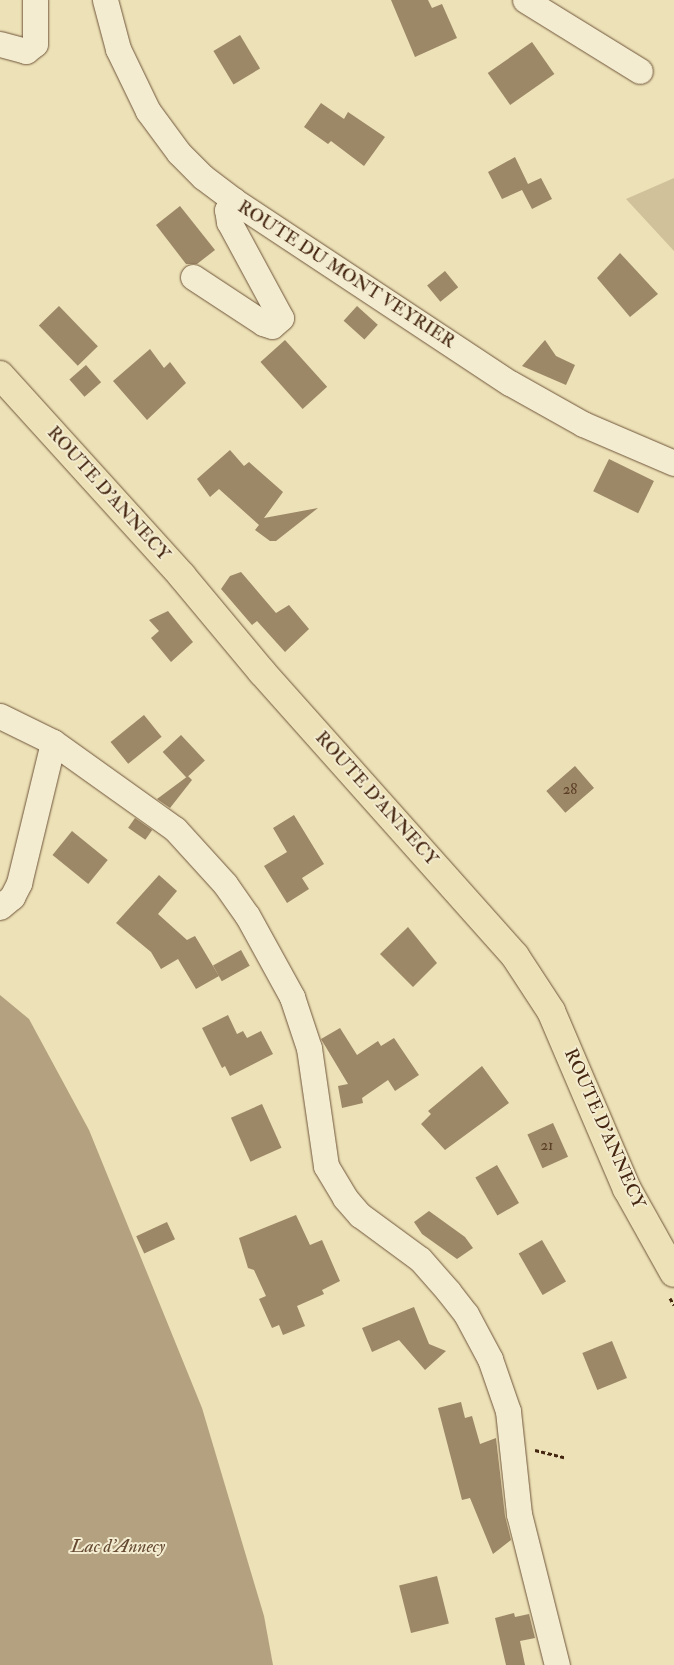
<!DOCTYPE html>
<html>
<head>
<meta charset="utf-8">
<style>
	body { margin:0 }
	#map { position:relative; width:674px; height:1665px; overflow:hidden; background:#ede1b7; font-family:"IM FELL Double Pica",serif }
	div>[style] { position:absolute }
	.green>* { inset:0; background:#d0c19b }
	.water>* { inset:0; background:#b4a17f }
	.building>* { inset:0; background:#9c8767; transform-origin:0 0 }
	.path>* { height:3px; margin-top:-1.5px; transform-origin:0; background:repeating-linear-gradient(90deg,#452611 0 4px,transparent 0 6.5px) }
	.roads { filter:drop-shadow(0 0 1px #6f553a) drop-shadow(0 0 1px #6f553a) }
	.minor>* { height:25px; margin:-12.5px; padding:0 12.5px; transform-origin:12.5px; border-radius:12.5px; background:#f3ecd0 }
	.major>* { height:28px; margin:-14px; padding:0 14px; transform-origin:14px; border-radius:14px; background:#ede1b7 }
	span { translate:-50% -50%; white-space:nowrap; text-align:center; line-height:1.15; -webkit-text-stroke:4px #f3ecd0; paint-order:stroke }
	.number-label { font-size:15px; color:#5b3e26 }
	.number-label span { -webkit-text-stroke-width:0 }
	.street-label { font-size:18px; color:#452611 }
	.water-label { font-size:19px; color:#664b32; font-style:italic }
</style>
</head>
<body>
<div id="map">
	<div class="green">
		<div style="clip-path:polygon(674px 178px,674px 251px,626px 199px)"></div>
	</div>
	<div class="water">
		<div style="clip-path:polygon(0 995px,29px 1019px,89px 1130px,202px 1408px,264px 1616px,273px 1665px,0 1665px)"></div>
	</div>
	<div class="building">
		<div style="clip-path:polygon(391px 0,428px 0,432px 8px,442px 4px,457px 38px,415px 57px)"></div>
		<div style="left:240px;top:35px;width:39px;height:31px;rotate:59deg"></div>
		<div style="left:532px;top:42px;width:39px;height:54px;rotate:55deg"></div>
		<div style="clip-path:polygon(321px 103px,344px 119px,348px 112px,385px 137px,364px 166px,331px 141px,328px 144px,304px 127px)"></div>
		<div style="clip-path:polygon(515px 157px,528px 184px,541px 178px,552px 199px,532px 209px,522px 190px,502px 199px,488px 172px)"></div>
		<div style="clip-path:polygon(180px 206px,215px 250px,197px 264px,186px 264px,156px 225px)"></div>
		<div style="clip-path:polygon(620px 253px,658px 294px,630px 317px,597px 278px)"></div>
		<div style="left:445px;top:271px;width:21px;height:23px;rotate:51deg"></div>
		<div style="left:59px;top:306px;width:56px;height:28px;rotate:46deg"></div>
		<div style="left:357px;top:306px;width:28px;height:20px;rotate:42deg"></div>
		<div style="left:285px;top:340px;width:63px;height:33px;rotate:48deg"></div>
		<div style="clip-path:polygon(545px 340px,556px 356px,575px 365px,566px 385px,522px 366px)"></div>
		<div style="clip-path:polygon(150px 349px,164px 368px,170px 362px,186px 383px,147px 420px,113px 381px)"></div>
		<div style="left:86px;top:365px;width:23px;height:22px;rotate:49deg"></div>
		<div style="clip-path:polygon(230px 450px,244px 466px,249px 462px,283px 492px,264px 518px,318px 508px,276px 541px,270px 541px,255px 530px,259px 525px,219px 489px,210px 497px,197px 479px)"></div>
		<div style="left:609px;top:459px;width:50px;height:36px;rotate:26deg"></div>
		<div style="clip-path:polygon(241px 572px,276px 613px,289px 605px,309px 629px,285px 652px,257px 621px,252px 625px,221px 589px,230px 576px)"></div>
		<div style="clip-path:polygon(168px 611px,193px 642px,171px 662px,151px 638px,159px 631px,149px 620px)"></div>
		<div style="left:144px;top:715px;width:28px;height:43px;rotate:51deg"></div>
		<div style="left:181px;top:735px;width:35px;height:25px;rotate:47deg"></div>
		<div style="left:575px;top:766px;width:29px;height:38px;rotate:49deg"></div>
		<div style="clip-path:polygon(188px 776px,192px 780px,170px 808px,157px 799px)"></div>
		<div style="clip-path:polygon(294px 815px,324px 864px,302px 878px,309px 889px,287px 903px,264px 866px,287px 852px,273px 828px)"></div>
		<div style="left:135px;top:818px;width:21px;height:12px;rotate:35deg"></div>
		<div style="left:72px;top:831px;width:46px;height:31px;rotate:39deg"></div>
		<div style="clip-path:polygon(159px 875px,177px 891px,158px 914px,187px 940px,195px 936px,219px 976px,196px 989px,178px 959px,161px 969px,151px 952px,116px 923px)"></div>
		<div style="clip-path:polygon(408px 927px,437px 963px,413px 987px,380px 954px)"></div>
		<div style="left:241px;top:950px;width:18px;height:32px;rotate:61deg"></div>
		<div style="clip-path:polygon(228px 1015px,237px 1034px,243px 1031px,247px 1038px,261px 1031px,273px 1054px,230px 1076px,225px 1066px,222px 1068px,202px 1028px)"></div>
		<div style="clip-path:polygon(340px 1028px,357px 1055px,378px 1041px,381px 1046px,394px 1038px,419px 1075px,395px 1091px,388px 1080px,362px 1098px,363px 1103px,342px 1108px,338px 1086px,348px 1084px,321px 1039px)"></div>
		<div style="clip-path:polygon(482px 1066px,509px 1103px,445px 1150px,421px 1124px,431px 1114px,428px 1111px)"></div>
		<div style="left:262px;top:1104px;width:48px;height:34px;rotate:66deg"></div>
		<div style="left:553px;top:1123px;width:37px;height:28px;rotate:66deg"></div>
		<div style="left:497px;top:1165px;width:44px;height:25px;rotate:60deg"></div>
		<div style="clip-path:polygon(429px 1211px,465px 1237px,473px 1248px,457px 1259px,422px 1234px,414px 1222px)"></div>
		<div style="clip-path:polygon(296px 1215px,310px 1245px,322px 1240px,340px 1281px,322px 1290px,324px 1294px,297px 1306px,305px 1326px,283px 1335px,279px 1325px,272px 1328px,259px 1299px,266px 1296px,254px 1270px,248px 1268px,239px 1238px)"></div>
		<div style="left:167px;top:1222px;width:19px;height:34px;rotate:65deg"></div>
		<div style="left:542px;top:1240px;width:48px;height:27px;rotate:60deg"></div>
		<div style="clip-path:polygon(414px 1307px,429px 1344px,446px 1351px,425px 1370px,399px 1340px,372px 1352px,362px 1328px)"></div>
		<div style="left:612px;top:1341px;width:40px;height:32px;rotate:68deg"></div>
		<div style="clip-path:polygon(461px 1402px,465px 1418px,472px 1416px,480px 1444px,496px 1438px,505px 1516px,511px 1540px,493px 1554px,470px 1498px,462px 1500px,438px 1408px)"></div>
		<div style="left:437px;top:1576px;width:49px;height:39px;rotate:76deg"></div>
		<div style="clip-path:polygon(514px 1613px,515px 1617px,529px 1614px,535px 1638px,520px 1641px,525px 1665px,506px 1665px,495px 1618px)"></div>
	</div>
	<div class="path">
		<div style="left:670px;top:1298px;width:8px;rotate:60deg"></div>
		<div style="left:535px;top:1450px;width:30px;rotate:14deg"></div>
	</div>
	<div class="roads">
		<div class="minor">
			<div style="left:105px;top:0;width:51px;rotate:75.1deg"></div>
			<div style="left:118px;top:49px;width:69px;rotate:64.2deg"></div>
			<div style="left:148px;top:111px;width:52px;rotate:53.6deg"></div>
			<div style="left:179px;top:153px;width:34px;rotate:45deg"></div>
			<div style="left:203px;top:177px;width:38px;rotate:37deg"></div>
			<div style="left:233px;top:200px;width:332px;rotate:33.5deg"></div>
			<div style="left:510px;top:383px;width:84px;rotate:29.3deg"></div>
			<div style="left:583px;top:424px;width:99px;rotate:23.2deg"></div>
			<div style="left:525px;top:0;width:135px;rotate:31.7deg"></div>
			<div style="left:0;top:44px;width:27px;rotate:15deg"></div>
			<div style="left:26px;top:51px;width:11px;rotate:-38deg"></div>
			<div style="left:35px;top:44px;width:44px;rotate:-90deg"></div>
			<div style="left:193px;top:277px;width:84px;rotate:33.3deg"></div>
			<div style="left:263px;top:323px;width:9px;rotate:18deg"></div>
			<div style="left:272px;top:326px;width:12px;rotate:-42deg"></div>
			<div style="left:281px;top:318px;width:109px;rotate:-118.4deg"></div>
			<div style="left:229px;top:222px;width:12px;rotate:-99deg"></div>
			<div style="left:227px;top:210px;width:12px;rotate:-59deg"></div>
			<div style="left:0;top:716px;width:59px;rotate:26.1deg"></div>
			<div style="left:53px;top:742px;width:150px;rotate:35.5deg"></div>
			<div style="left:175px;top:829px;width:74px;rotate:47.7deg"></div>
			<div style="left:225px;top:884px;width:38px;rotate:55deg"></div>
			<div style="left:247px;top:915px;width:94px;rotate:61.2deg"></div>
			<div style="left:292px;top:997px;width:54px;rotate:71.6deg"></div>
			<div style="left:309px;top:1048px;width:119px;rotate:81.8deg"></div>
			<div style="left:326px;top:1166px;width:37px;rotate:59deg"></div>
			<div style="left:345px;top:1198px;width:23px;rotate:49deg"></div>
			<div style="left:360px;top:1215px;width:74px;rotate:36.3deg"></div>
			<div style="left:420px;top:1259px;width:43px;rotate:48.8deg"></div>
			<div style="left:448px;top:1291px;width:29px;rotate:52deg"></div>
			<div style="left:466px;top:1314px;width:51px;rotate:61.9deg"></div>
			<div style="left:490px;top:1359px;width:55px;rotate:70.9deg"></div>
			<div style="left:508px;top:1411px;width:104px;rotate:83.9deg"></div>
			<div style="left:519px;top:1514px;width:156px;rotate:75.9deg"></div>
			<div style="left:0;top:907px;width:16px;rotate:-40deg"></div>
			<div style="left:12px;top:897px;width:16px;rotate:-63deg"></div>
			<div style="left:19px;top:883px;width:145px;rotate:-76.4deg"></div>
		</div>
		<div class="major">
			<div style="left:0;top:375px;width:271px;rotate:47.8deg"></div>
			<div style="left:182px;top:576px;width:125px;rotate:50.2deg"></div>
			<div style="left:262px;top:672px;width:380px;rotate:48.3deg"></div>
			<div style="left:515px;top:956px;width:66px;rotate:56.8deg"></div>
			<div style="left:551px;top:1011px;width:194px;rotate:66.9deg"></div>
			<div style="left:627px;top:1189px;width:96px;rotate:60.8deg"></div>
		</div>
	</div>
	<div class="number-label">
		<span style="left:570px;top:790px">28</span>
		<span style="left:547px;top:1146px">21</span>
	</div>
	<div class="street-label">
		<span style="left:346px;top:275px;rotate:33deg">ROUTE DU MONT VEYRIER</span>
		<span style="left:108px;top:494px;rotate:48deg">ROUTE D'ANNECY</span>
		<span style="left:376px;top:799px;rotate:48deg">ROUTE D'ANNECY</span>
		<span style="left:604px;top:1129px;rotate:66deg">ROUTE D'ANNECY</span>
	</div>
	<div class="water-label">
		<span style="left:118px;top:1547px">Lac d'Annecy</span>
	</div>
</div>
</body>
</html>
